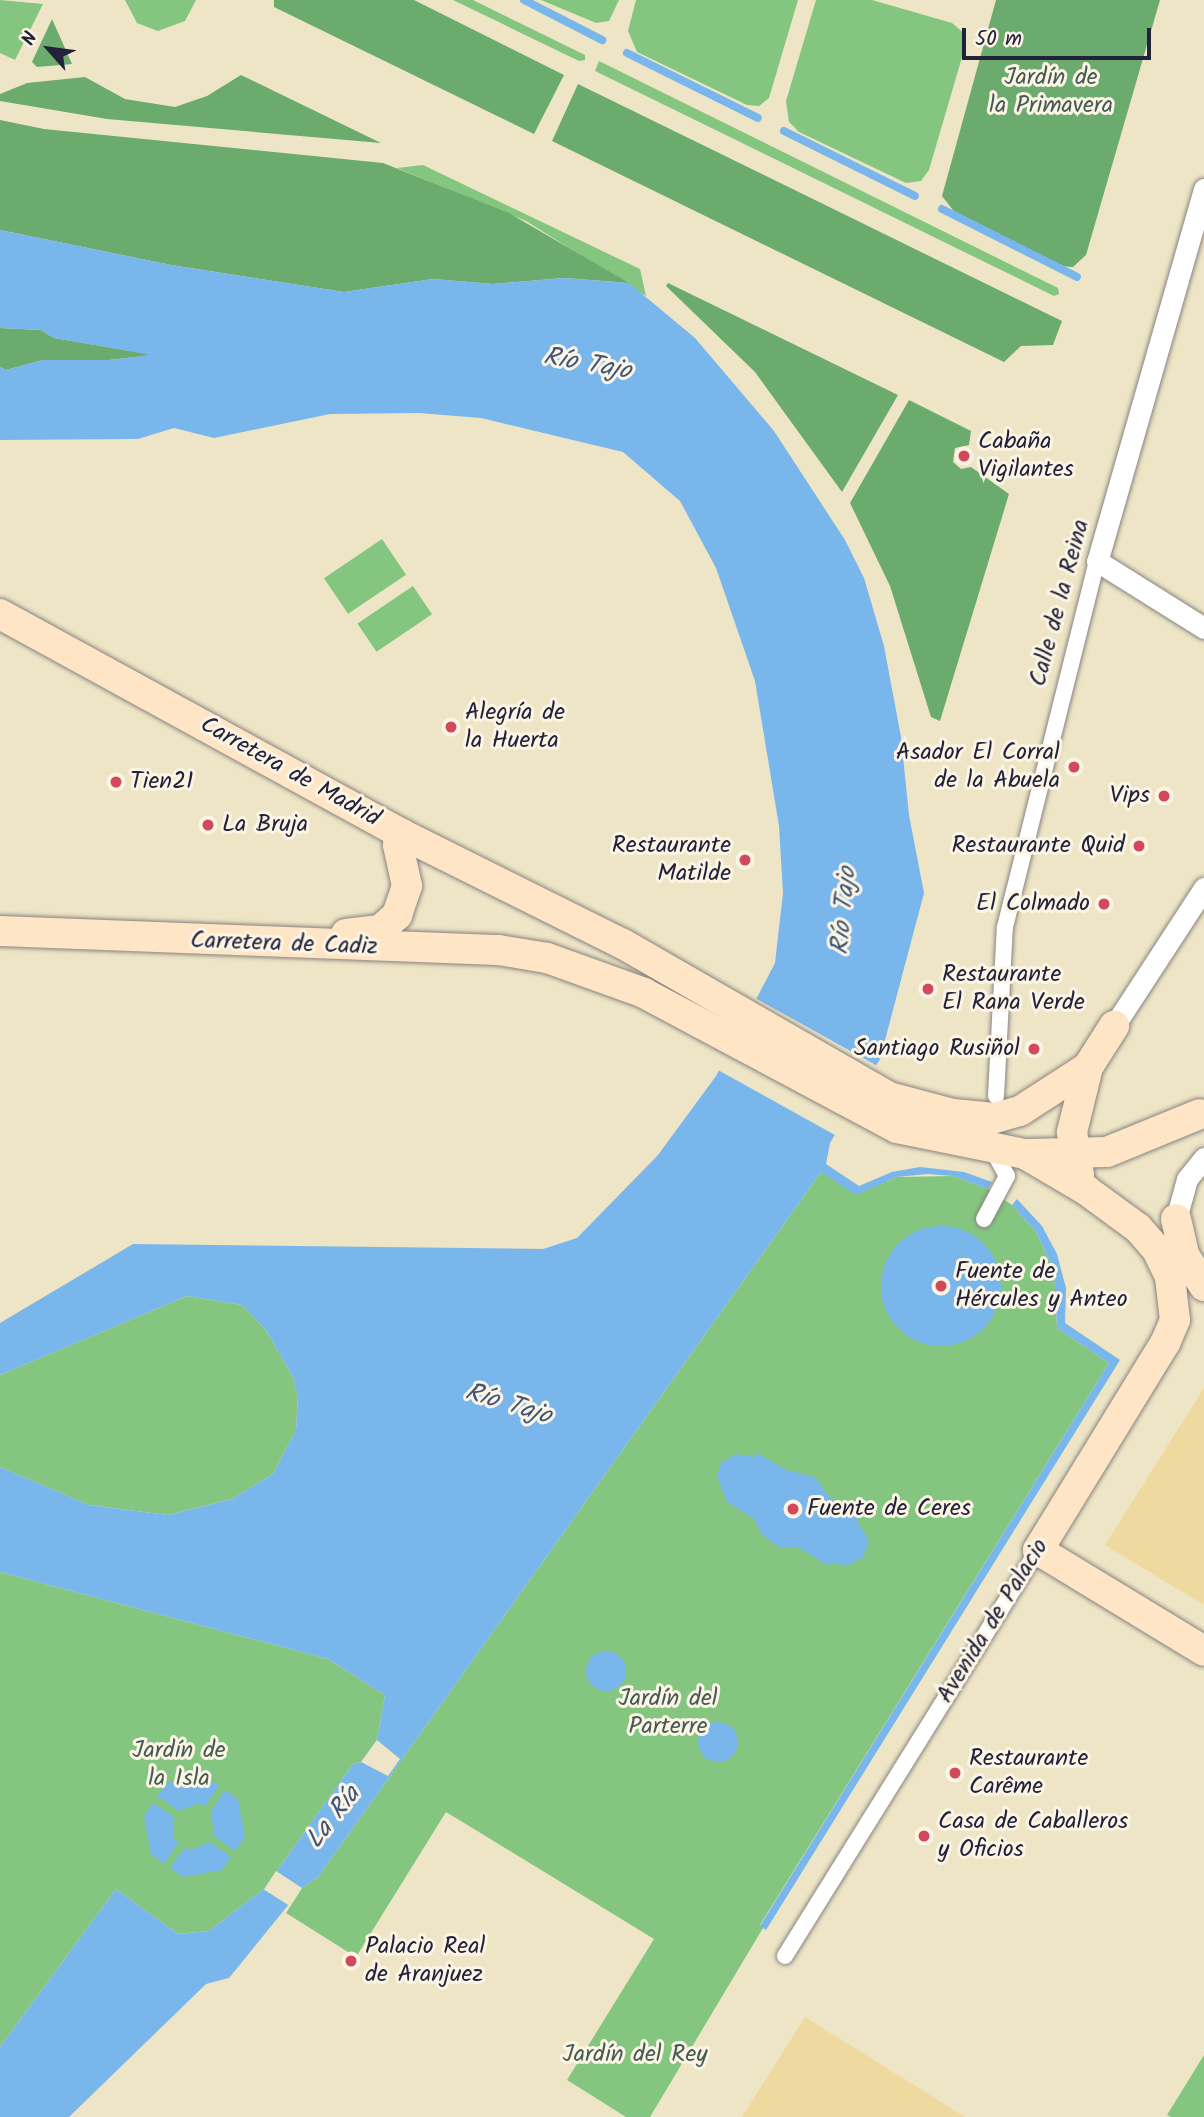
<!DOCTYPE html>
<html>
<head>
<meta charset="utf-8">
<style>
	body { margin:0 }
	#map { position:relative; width:1204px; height:2117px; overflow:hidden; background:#eee5c6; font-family:Kalam,sans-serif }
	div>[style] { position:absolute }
	.green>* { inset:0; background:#84c67f; transform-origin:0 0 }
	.forest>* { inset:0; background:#6bab6e }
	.sand>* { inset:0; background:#eeda9e }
	.water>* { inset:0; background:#79b6ec }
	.round { border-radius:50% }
	.pier>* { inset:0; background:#eee5c6; transform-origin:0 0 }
	.stream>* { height:8px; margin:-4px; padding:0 4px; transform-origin:4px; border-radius:4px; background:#79b6ec }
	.roads { filter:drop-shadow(0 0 2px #888480) drop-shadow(0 0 2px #888480) }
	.pedestrian>* { height:16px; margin:-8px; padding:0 8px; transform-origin:8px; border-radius:8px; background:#fff }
	.minor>* { height:21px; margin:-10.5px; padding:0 10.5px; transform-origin:10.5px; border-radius:10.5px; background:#fff }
	.secondary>* { height:30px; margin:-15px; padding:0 15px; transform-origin:15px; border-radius:15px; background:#fee5c5 }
	.dots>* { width:19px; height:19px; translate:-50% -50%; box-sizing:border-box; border:4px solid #fcf5e5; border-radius:50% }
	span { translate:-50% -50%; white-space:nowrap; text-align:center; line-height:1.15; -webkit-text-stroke:6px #fcf5e5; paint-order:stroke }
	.park-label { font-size:24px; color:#445b53 }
	.poi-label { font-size:24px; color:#22223b }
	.left { translate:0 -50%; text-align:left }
	.right { translate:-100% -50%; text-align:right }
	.street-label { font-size:24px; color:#22223b }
	.water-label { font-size:26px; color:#405679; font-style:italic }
	.north { position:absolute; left:14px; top:14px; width:70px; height:70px; -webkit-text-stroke:5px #fcf5e5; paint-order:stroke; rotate:298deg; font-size:19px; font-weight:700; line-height:28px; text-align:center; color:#22223b }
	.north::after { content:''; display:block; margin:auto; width:24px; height:32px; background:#22223b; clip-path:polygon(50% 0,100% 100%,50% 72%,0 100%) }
	.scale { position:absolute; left:962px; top:28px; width:189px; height:32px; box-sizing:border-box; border:4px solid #22223b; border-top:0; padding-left:9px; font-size:21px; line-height:24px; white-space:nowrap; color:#22223b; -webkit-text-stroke:5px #fcf5e5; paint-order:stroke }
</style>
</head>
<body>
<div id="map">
	<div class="green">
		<div style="clip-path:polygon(0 0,43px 4px,15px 60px,0 53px)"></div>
		<div style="clip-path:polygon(125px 0,196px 0,185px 21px,158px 31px,137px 23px)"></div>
		<div style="clip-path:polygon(453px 0,473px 0,585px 55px,585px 60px,579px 61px)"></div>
		<div style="clip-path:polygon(541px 0,619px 0,609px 21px,596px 23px)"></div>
		<div style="clip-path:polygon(636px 0,798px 0,769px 98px,759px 106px,747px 105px,637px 52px,628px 31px)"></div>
		<div style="clip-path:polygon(816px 0,872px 0,952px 23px,965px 34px,965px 47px,929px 170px,921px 181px,906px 183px,799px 132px,789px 122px,786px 101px)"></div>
		<div style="clip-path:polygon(599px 61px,1058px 288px,1059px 294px,1054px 296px,595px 71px)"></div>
		<div style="clip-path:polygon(423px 165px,640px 269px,646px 296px,526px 221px,397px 168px)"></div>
		<div style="left:382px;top:539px;width:43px;height:70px;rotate:56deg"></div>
		<div style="left:413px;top:586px;width:34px;height:67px;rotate:56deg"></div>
		<div style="clip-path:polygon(821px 1172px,857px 1194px,897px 1177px,953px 1176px,988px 1189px,1012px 1205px,1036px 1232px,1054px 1270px,1057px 1328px,1109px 1363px,760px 1925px,763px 1928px,650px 2117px,626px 2117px,567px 2080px,654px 1939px,446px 1812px,356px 1957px,286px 1913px,302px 1888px,318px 1877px)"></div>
		<div style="clip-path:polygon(187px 1296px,242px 1305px,266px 1330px,293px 1377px,298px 1398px,296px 1430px,273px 1474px,232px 1499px,168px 1515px,89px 1505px,0 1467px,0 1375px)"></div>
		<div style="clip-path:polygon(0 1572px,328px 1659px,385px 1695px,377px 1740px,361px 1762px,353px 1764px,264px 1889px,209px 1931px,178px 1934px,116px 1889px,0 2047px)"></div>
		<div style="clip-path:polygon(1204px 2055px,1204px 2117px,1171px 2117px,1167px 2115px)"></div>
	</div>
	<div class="forest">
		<div style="clip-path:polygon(274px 0,414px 0,564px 75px,534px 134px,274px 7px)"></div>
		<div style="clip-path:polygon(996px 0,1160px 0,1086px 255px,1073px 267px,1059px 266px,956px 214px,942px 196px)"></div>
		<div style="clip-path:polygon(52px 19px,72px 64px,37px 67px,32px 62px)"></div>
		<div style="clip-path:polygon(241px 75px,381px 143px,107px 119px,0 101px,0 94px,27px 83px,85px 77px,125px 99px,175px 107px,207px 96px)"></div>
		<div style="clip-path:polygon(578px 84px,1062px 321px,1053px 345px,1021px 346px,1004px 362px,552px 141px)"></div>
		<div style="clip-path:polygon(0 120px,44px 129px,383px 163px,509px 213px,629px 283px,564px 278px,493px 284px,433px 279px,344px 292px,171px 265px,0 230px)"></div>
		<div style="clip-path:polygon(668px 283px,898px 395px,842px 492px,755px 372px,666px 286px)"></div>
		<div style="clip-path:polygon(0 328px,41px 330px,54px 338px,154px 355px,109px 360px,43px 360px,6px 370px,0 367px)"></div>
		<div style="clip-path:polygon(909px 400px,971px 431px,969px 445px,955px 448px,953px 462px,961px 469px,971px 467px,1009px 494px,940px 721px,931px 717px,890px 586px,850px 503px)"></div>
	</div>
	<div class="sand">
		<div style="clip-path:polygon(1204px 1388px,1204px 1605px,1105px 1545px)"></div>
		<div style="clip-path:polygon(805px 2017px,965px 2117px,742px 2117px)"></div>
	</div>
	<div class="water">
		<div style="clip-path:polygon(0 230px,171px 265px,344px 292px,433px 279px,493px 284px,564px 278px,629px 283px,695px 338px,774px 431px,845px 540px,864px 578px,884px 646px,901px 737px,909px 815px,924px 893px,880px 1059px,830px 1143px,826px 1164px,859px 1186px,892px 1172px,920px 1167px,964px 1172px,992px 1182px,988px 1189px,953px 1176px,928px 1174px,897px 1177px,856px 1195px,821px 1172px,318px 1877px,302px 1888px,229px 1978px,206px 1984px,69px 2117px,0 2117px,0 2047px,116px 1889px,178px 1934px,209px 1931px,264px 1889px,353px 1764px,361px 1762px,377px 1740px,385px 1695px,328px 1659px,0 1572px,0 1467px,89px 1505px,168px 1515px,232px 1499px,273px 1474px,296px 1430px,298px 1398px,293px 1377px,266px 1330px,242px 1305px,187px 1296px,0 1375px,0 1323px,133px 1244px,543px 1249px,577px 1238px,658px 1155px,716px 1076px,775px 963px,783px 893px,779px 826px,755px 681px,716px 568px,680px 501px,623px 452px,481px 418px,419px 413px,330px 414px,214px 438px,174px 428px,138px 439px,0 440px,0 367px,6px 370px,43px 360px,109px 360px,151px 355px,54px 338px,41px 330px,0 328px)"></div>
		<div style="clip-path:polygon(1017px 1199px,1042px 1226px,1057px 1254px,1066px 1288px,1065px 1323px,1120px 1360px,766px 1930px,760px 1926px,1109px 1363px,1057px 1328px,1054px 1270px,1036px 1232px,1012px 1205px)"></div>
		<div class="round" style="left:881px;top:1226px;width:120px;height:120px"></div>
		<div style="clip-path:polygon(757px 1453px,786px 1470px,815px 1477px,830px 1498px,859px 1516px,857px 1521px,869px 1541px,863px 1557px,846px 1566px,831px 1562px,828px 1566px,800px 1548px,779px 1547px,762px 1535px,754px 1519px,727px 1502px,717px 1477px,721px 1463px,736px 1454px,754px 1457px)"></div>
		<div class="round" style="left:586px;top:1651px;width:40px;height:40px"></div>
		<div class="round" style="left:698px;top:1722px;width:40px;height:40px"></div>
		<div style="clip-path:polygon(206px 1777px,219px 1786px,204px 1807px,199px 1803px,179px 1811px,157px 1796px,167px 1783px)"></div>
		<div style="clip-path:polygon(225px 1790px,238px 1799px,245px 1837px,235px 1851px,214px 1836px,211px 1811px)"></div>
		<div style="clip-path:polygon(153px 1803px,174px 1817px,174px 1839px,179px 1842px,164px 1864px,151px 1854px,144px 1816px)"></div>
		<div style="clip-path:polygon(210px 1842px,231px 1857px,222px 1870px,183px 1877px,170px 1868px,185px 1847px,190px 1850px)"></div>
	</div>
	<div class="pier">
		<div style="left:755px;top:998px;width:139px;height:81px;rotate:29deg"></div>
		<div style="clip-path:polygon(377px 1740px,400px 1759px,388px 1776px,361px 1762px)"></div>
		<div style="left:276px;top:1871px;width:31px;height:22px;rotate:33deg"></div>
	</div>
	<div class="stream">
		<div style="left:524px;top:0;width:88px;rotate:27.1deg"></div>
		<div style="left:627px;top:53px;width:146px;rotate:26.4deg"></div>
		<div style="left:784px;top:131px;width:146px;rotate:26.4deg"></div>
		<div style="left:942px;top:209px;width:151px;rotate:26.7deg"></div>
	</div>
	<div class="roads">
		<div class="pedestrian">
			<div style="left:996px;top:1096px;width:169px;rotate:-87deg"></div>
			<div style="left:1005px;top:927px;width:377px;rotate:-75.9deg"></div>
			<div style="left:984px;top:1219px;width:49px;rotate:-61.9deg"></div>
			<div style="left:1007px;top:1176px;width:21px;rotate:-119deg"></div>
			<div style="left:785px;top:1956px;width:478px;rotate:-58.1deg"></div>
		</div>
		<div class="minor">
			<div style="left:1204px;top:189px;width:387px;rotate:106deg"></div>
			<div style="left:1097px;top:561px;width:126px;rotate:32.1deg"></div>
			<div style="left:1114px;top:1026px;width:165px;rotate:-56.9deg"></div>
			<div style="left:1176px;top:1219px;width:41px;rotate:-74.6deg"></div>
			<div style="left:1187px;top:1179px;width:27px;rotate:-51deg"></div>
		</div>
		<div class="secondary">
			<div style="left:0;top:614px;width:458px;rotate:28.7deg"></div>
			<div style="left:402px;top:834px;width:247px;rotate:26.5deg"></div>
			<div style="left:623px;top:944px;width:307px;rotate:29.9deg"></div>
			<div style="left:889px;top:1097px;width:66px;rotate:14.9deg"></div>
			<div style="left:953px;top:1114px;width:42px;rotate:5.4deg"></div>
			<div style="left:995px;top:1118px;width:26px;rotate:-16deg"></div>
			<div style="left:1020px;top:1111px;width:81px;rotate:-32.9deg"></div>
			<div style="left:1088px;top:1067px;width:49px;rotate:-57.6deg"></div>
			<div style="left:0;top:931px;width:499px;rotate:2.2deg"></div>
			<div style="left:499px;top:950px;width:49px;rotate:9.5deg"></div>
			<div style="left:547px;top:958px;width:103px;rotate:19.8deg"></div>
			<div style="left:644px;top:993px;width:287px;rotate:28.1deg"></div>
			<div style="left:897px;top:1128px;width:131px;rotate:11.5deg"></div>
			<div style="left:1025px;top:1154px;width:71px;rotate:30.5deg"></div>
			<div style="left:1086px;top:1190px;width:64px;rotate:36.2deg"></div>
			<div style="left:1138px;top:1228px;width:29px;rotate:49deg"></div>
			<div style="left:1157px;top:1250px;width:30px;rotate:64deg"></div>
			<div style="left:1170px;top:1277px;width:43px;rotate:83.4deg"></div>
			<div style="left:1175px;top:1320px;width:25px;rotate:113deg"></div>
			<div style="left:1165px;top:1343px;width:243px;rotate:121.5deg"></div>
			<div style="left:1038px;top:1550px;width:194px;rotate:31.3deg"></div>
			<div style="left:346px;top:934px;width:34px;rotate:-7deg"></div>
			<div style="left:380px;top:930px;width:23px;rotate:-41deg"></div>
			<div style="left:397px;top:915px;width:31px;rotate:-71deg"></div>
			<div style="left:407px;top:886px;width:42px;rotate:-102.4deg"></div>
			<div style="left:398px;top:845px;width:12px;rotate:-70deg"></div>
			<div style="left:1029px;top:1154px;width:78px;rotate:-1.5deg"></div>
			<div style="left:1107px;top:1152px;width:100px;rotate:-22.2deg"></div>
			<div style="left:1079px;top:1175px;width:44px;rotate:-99.2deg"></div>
			<div style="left:1072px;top:1132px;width:67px;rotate:-76.2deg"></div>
			<div style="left:1176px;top:1219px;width:37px;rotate:77deg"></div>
			<div style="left:1184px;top:1255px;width:37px;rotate:57deg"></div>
		</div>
	</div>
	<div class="dots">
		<div style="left:964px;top:456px;background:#d1495b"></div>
		<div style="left:451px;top:727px;background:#d1495b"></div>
		<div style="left:1074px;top:767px;background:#d1495b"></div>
		<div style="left:116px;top:782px;background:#d1495b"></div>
		<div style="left:1164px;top:796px;background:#d1495b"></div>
		<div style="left:208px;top:825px;background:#d1495b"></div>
		<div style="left:1139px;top:846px;background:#d1495b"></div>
		<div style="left:745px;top:860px;background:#d1495b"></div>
		<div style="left:1104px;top:904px;background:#d1495b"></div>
		<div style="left:928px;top:989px;background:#d1495b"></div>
		<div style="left:1034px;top:1049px;background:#d1495b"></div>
		<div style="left:941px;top:1286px;background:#d1495b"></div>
		<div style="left:793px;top:1509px;background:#d1495b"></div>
		<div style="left:955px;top:1773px;background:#d1495b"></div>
		<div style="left:924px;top:1836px;background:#d1495b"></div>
		<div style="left:351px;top:1961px;background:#d1495b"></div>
	</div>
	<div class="park-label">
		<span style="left:1051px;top:92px">Jardín de<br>la Primavera</span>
		<span style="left:668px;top:1713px">Jardín del<br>Parterre</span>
		<span style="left:179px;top:1765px">Jardín de<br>la Isla</span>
		<span style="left:635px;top:2055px">Jardín del Rey</span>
	</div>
	<div class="poi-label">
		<span class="left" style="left:978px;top:456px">Cabaña<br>Vigilantes</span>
		<span class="left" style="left:465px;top:727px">Alegría de<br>la Huerta</span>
		<span class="right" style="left:1060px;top:767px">Asador El Corral<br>de la Abuela</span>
		<span class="left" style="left:130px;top:782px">Tien21</span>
		<span class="right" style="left:1150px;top:796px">Vips</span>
		<span class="left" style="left:222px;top:825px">La Bruja</span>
		<span class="right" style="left:731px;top:860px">Restaurante<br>Matilde</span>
		<span class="right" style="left:1125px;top:846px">Restaurante Quid</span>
		<span class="right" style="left:1090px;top:904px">El Colmado</span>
		<span class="left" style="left:942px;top:989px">Restaurante<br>El Rana Verde</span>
		<span class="right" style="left:1020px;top:1049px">Santiago Rusiñol</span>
		<span class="left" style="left:955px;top:1286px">Fuente de<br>Hércules y Anteo</span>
		<span class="left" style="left:807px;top:1509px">Fuente de Ceres</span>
		<span class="left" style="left:969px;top:1773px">Restaurante<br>Carême</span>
		<span class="left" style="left:938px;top:1836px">Casa de Caballeros<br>y Oficios</span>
		<span class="left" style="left:365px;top:1961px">Palacio Real<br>de Aranjuez</span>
	</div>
	<div class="street-label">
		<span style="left:1060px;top:603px;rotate:-75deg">Calle de la Reina</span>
		<span style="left:290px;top:772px;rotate:29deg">Carretera de Madrid</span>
		<span style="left:284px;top:944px;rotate:2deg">Carretera de Cadiz</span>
		<span style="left:993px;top:1621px;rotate:-58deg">Avenida de Palacio</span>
	</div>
	<div class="water-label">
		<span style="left:587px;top:365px;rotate:10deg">Río Tajo</span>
		<span style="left:845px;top:911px;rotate:-85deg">Río Tajo</span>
		<span style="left:508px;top:1405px;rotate:17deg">Río Tajo</span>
		<span style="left:334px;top:1818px;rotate:-52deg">La Ría</span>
	</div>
	<div class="north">N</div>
	<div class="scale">50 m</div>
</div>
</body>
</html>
